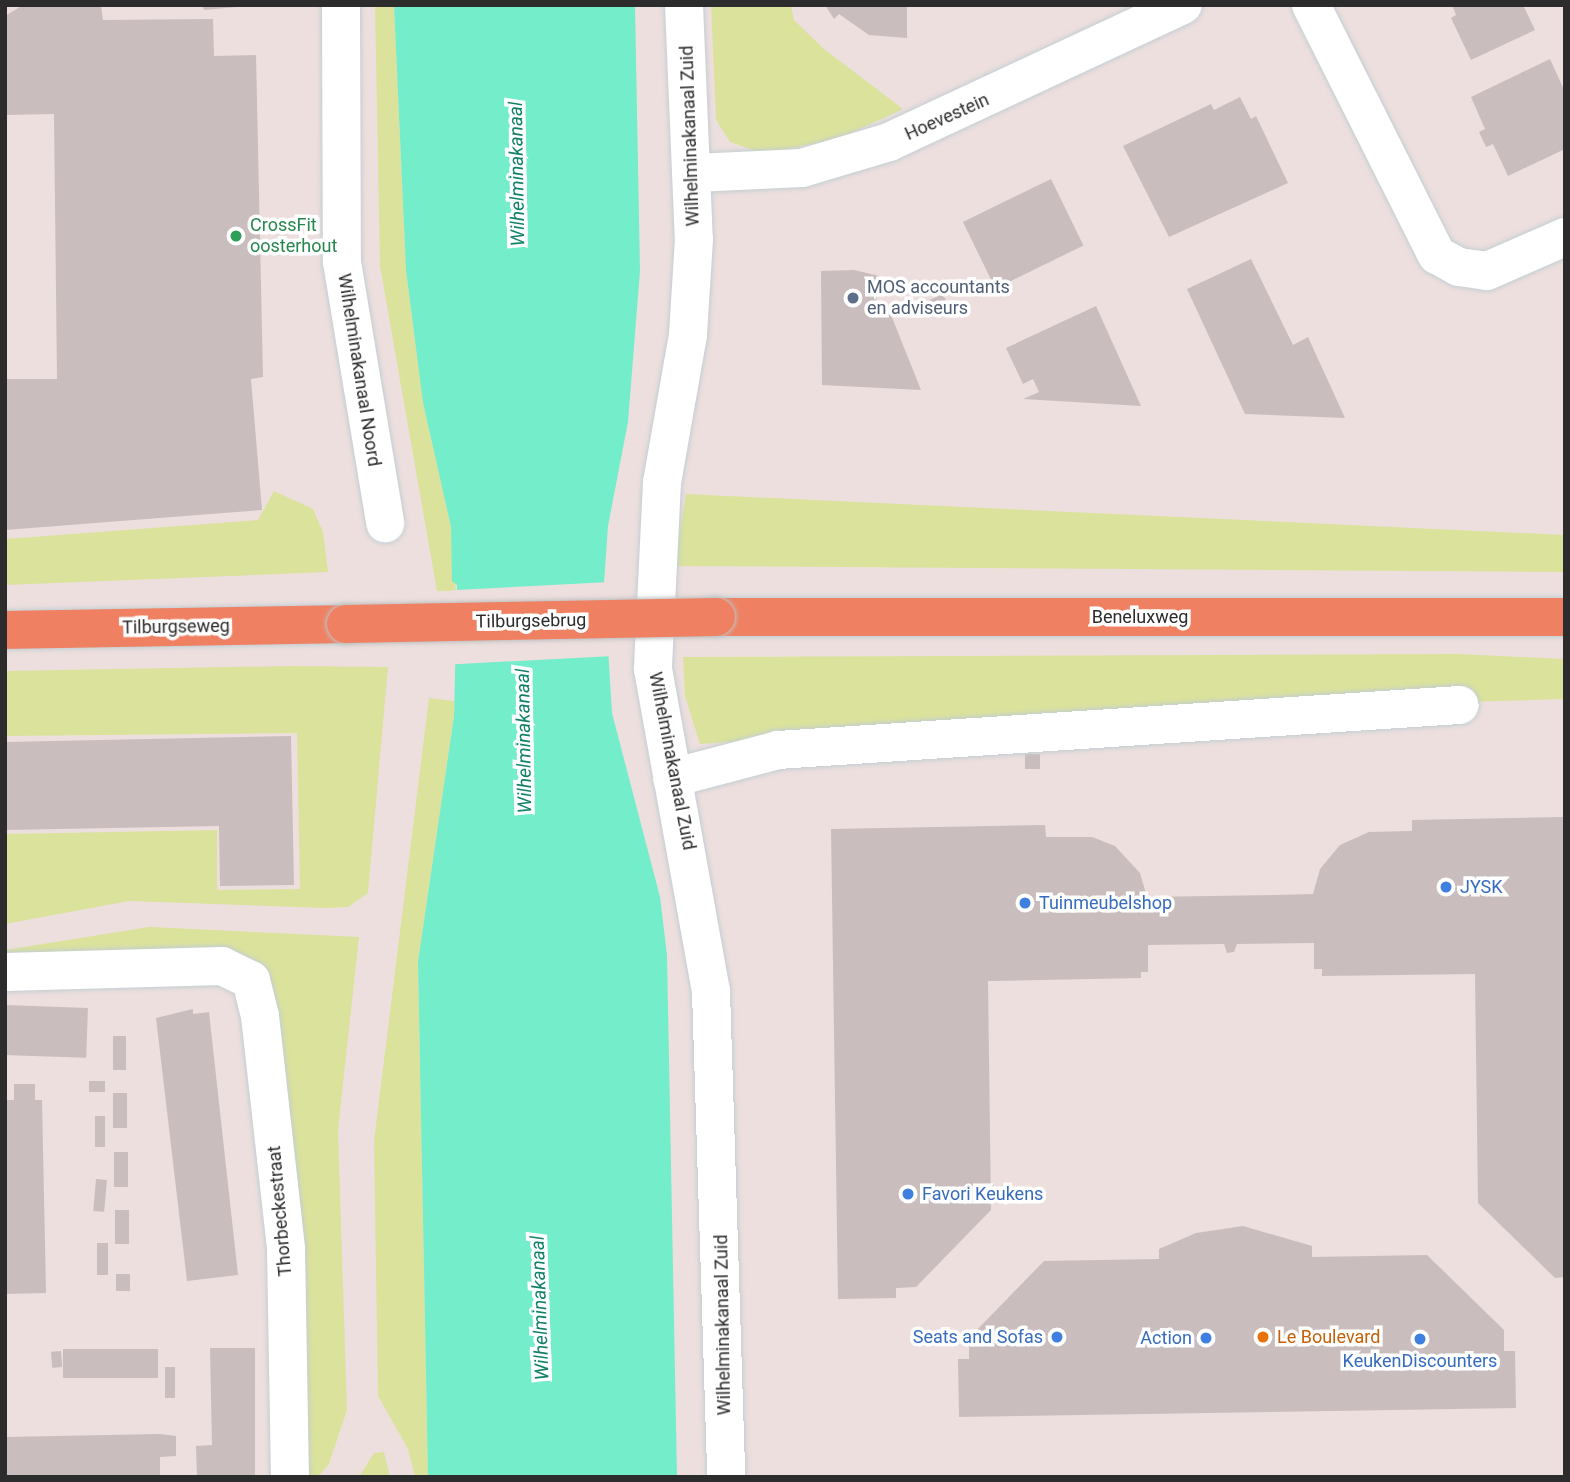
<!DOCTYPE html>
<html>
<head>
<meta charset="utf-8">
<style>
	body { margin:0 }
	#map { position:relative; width:1570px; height:1482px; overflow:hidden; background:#eddfde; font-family:Roboto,sans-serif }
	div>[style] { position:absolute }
	.green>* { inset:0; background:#dbe29c }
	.water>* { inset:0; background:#74edca }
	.pier>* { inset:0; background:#eddfde; transform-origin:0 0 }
	.building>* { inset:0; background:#c9bdbd; transform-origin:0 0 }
	.roads { filter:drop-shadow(0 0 2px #c3ced2) drop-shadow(0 0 2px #c3ced2) }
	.minor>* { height:38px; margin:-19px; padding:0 19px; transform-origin:19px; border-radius:19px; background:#fff }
	.major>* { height:38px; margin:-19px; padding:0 19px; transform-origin:19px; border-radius:19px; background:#ef8062 }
	.bridges { filter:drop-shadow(0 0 2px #c0c0c0) drop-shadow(0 0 2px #c0c0c0) }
	.major-bridge>* { height:38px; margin:-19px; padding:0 19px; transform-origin:19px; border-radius:19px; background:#ef8062 }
	.dots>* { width:19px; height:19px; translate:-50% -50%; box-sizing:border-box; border:4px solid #fff; border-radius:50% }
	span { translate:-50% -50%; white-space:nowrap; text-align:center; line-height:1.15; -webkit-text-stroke:7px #fff; paint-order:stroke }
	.street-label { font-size:18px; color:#2c2c2c }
	.leisure-label { font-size:18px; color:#27864d }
	.left { translate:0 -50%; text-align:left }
	.service-label { font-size:18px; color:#4e5e75 }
	.shop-label { font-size:18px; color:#366cbe }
	.right { translate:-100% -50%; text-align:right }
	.food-label { font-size:18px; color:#c56008 }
	.water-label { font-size:19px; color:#108068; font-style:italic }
	.frame { position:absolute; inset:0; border:7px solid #2c2c2c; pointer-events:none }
</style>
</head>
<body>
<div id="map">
	<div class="green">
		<div style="clip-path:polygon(375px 5px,394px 5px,406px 270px,423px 403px,451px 527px,456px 591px,437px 591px,380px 266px)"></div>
		<div style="clip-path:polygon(711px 5px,791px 5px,794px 20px,824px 49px,903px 109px,840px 138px,764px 154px,730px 142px,716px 120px)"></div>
		<div style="clip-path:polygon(274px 491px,313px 509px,323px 532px,328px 572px,5px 585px,5px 539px,258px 520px)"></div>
		<div style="clip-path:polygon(686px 494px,1565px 535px,1565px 572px,674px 566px)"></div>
		<div style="clip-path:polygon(1458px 654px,1565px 659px,1565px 699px,1206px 710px,700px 744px,685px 696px,683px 657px)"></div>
		<div style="clip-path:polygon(291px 666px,388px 667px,368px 893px,348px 907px,325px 908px,129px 901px,5px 924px,5px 834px,217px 830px,217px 890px,300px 889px,297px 733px,5px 736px,5px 671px)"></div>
		<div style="clip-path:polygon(429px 698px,454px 701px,454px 716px,418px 962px,428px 1477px,415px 1477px,408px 1449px,378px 1396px,374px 1141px)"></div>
		<div style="clip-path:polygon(149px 927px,359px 937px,338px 1130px,347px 1410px,329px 1464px,318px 1477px,301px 1477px,266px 980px,5px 960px,5px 950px)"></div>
		<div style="clip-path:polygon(384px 1452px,390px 1477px,359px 1477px,374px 1453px)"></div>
	</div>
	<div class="water">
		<div style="clip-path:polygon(394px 5px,635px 5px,640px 271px,628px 422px,608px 526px,604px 583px,612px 713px,660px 897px,667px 955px,677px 1477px,428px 1477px,418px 962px,454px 716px,457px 585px,452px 581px,451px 527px,423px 403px,406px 270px)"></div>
	</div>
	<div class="pier">
		<div style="left:610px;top:582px;width:74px;height:159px;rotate:87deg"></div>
	</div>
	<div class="building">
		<div style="clip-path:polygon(23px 5px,101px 5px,103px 20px,213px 19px,214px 56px,256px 55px,263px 377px,251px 379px,262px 510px,5px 530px,5px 379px,57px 379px,54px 114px,5px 115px,5px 16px)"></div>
		<div style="clip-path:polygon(202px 5px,259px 5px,204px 10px)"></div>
		<div style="clip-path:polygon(825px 5px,907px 5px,907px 38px,869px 35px,839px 14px,834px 19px)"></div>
		<div style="clip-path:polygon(1452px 5px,1523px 5px,1535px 30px,1471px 60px,1451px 18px,1456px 15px)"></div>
		<div style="clip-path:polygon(1550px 59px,1565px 92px,1565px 149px,1508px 176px,1493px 144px,1486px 147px,1479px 132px,1485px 129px,1471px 97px)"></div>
		<div style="clip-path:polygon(1240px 97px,1251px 119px,1256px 116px,1288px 183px,1169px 237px,1123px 146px,1211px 104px,1214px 110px)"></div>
		<div style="left:1051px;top:179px;width:74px;height:98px;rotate:64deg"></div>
		<div style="clip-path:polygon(1251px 259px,1293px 345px,1308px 337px,1345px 418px,1245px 414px,1187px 289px)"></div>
		<div style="clip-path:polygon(854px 270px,879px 276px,875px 310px,889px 310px,921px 390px,822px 385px,821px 271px)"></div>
		<div style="left:943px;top:294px;width:10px;height:27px;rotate:66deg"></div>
		<div style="clip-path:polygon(1096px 306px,1141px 406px,1023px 399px,1039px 392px,1033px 379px,1023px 384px,1006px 348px)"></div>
		<div style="clip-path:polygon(291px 736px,294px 885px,220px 886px,219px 826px,5px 830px,5px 742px)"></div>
		<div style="left:1025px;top:754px;width:15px;height:15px"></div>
		<div style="clip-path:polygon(1565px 817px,1565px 1277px,1555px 1278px,1478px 1203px,1475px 974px,1322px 976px,1322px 969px,1314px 969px,1314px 943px,1237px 944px,1234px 952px,1227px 953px,1224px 944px,1148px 945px,1148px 972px,1141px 972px,1141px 978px,988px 981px,991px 1210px,916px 1287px,896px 1288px,896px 1298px,838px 1299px,831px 829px,1045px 825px,1046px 837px,1092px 837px,1115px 846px,1140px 873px,1147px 897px,1276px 895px,1313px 894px,1320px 869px,1340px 845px,1369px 832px,1412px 831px,1412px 820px)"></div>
		<div style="left:5px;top:1005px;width:83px;height:50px;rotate:2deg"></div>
		<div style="clip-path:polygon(193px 1009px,193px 1014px,209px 1012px,238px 1275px,187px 1281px,156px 1018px)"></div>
		<div style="left:113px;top:1036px;width:13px;height:34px"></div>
		<div style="left:89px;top:1081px;width:16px;height:11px"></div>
		<div style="clip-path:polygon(14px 1084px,35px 1084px,35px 1100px,42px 1100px,46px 1293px,5px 1294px,5px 1100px,14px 1100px)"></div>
		<div style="left:127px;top:1093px;width:35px;height:14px;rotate:90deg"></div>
		<div style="left:95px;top:1116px;width:10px;height:31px"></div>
		<div style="left:128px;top:1152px;width:35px;height:14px;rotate:90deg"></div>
		<div style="left:96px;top:1179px;width:11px;height:32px;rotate:5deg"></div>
		<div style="left:115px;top:1210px;width:14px;height:34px"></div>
		<div style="clip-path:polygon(1243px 1226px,1312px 1246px,1312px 1257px,1427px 1255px,1504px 1330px,1504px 1351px,1515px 1351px,1516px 1408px,959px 1417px,958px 1359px,969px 1359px,969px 1338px,1044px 1261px,1159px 1259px,1159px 1249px,1196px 1233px)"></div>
		<div style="left:97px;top:1243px;width:11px;height:32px"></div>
		<div style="left:116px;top:1274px;width:14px;height:17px"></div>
		<div style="clip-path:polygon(210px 1348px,255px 1348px,255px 1477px,197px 1477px,196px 1446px,212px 1445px)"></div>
		<div style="left:158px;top:1349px;width:29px;height:95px;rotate:90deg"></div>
		<div style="left:61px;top:1351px;width:16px;height:10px;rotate:86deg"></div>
		<div style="left:165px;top:1367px;width:10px;height:31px"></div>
		<div style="clip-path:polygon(159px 1434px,176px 1436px,176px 1456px,160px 1457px,160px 1477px,5px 1477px,5px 1437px)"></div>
	</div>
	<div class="roads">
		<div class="minor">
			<div style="left:341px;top:5px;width:257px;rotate:89.8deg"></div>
			<div style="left:342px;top:262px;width:265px;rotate:80.6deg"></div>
			<div style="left:684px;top:5px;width:234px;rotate:87.6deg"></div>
			<div style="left:694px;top:239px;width:96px;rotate:93.6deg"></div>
			<div style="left:688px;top:335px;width:149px;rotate:100deg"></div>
			<div style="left:662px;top:482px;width:187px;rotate:92.8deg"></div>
			<div style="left:653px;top:669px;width:327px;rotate:79.8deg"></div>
			<div style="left:711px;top:991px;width:486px;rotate:88.2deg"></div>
			<div style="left:1311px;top:5px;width:280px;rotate:63.3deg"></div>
			<div style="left:1437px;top:255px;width:25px;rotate:29deg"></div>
			<div style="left:1459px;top:267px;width:28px;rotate:8deg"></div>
			<div style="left:1487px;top:271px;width:85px;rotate:-23.6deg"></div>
			<div style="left:695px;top:173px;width:107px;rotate:-2.7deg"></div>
			<div style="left:802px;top:168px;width:91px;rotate:-16.6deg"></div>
			<div style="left:889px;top:142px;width:324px;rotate:-25deg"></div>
			<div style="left:672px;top:778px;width:110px;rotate:-14.8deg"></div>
			<div style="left:778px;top:750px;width:683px;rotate:-3.78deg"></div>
			<div style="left:5px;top:972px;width:217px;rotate:-1.6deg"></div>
			<div style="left:222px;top:966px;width:32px;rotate:26deg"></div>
			<div style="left:251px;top:980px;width:37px;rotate:76deg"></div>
			<div style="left:260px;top:1016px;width:234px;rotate:83.6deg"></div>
			<div style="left:286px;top:1249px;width:228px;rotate:89deg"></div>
		</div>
		<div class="major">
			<div style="left:716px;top:617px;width:849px"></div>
			<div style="left:5px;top:630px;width:341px;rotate:-1deg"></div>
		</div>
	</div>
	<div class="bridges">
		<div class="major-bridge">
			<div style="left:346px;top:624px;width:370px;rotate:-1.1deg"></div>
		</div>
	</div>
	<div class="dots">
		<div style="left:236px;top:236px;background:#2e9e5b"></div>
		<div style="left:853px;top:298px;background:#5c6f8a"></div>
		<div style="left:1446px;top:887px;background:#3f7fe0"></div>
		<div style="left:1025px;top:903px;background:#3f7fe0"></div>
		<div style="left:908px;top:1194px;background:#3f7fe0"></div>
		<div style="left:1057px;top:1337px;background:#3f7fe0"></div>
		<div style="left:1263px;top:1337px;background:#e8710a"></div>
		<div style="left:1206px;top:1338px;background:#3f7fe0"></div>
		<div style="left:1420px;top:1339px;background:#3f7fe0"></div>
	</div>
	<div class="street-label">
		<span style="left:947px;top:117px;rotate:-24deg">Hoevestein</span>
		<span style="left:690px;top:136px;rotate:-92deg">Wilhelminakanaal Zuid</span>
		<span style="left:359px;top:370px;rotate:81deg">Wilhelminakanaal Noord</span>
		<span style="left:1140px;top:617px">Beneluxweg</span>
		<span style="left:531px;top:621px;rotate:-1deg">Tilburgsebrug</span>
		<span style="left:176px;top:627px;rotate:-1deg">Tilburgseweg</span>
		<span style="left:672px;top:761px;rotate:79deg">Wilhelminakanaal Zuid</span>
		<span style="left:280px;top:1211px;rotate:-95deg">Thorbeckestraat</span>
		<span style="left:723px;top:1325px;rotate:-91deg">Wilhelminakanaal Zuid</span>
	</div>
	<div class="leisure-label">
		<span class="left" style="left:250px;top:236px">CrossFit<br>oosterhout</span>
	</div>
	<div class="service-label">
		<span class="left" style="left:867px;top:298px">MOS accountants<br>en adviseurs</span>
	</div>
	<div class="shop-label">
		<span class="left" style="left:1460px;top:887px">JYSK</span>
		<span class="left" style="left:1039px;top:903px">Tuinmeubelshop</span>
		<span class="left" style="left:922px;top:1194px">Favori Keukens</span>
		<span class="right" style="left:1043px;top:1337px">Seats and Sofas</span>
		<span class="right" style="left:1192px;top:1338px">Action</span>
		<span style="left:1420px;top:1361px">KeukenDiscounters</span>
	</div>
	<div class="food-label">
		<span class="left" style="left:1277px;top:1337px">Le Boulevard</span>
	</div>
	<div class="water-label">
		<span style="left:517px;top:174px;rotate:-91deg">Wilhelminakanaal</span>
		<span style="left:524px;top:741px;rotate:-91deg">Wilhelminakanaal</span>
		<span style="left:540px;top:1308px;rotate:-92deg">Wilhelminakanaal</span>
	</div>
	<div class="frame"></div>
</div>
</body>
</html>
